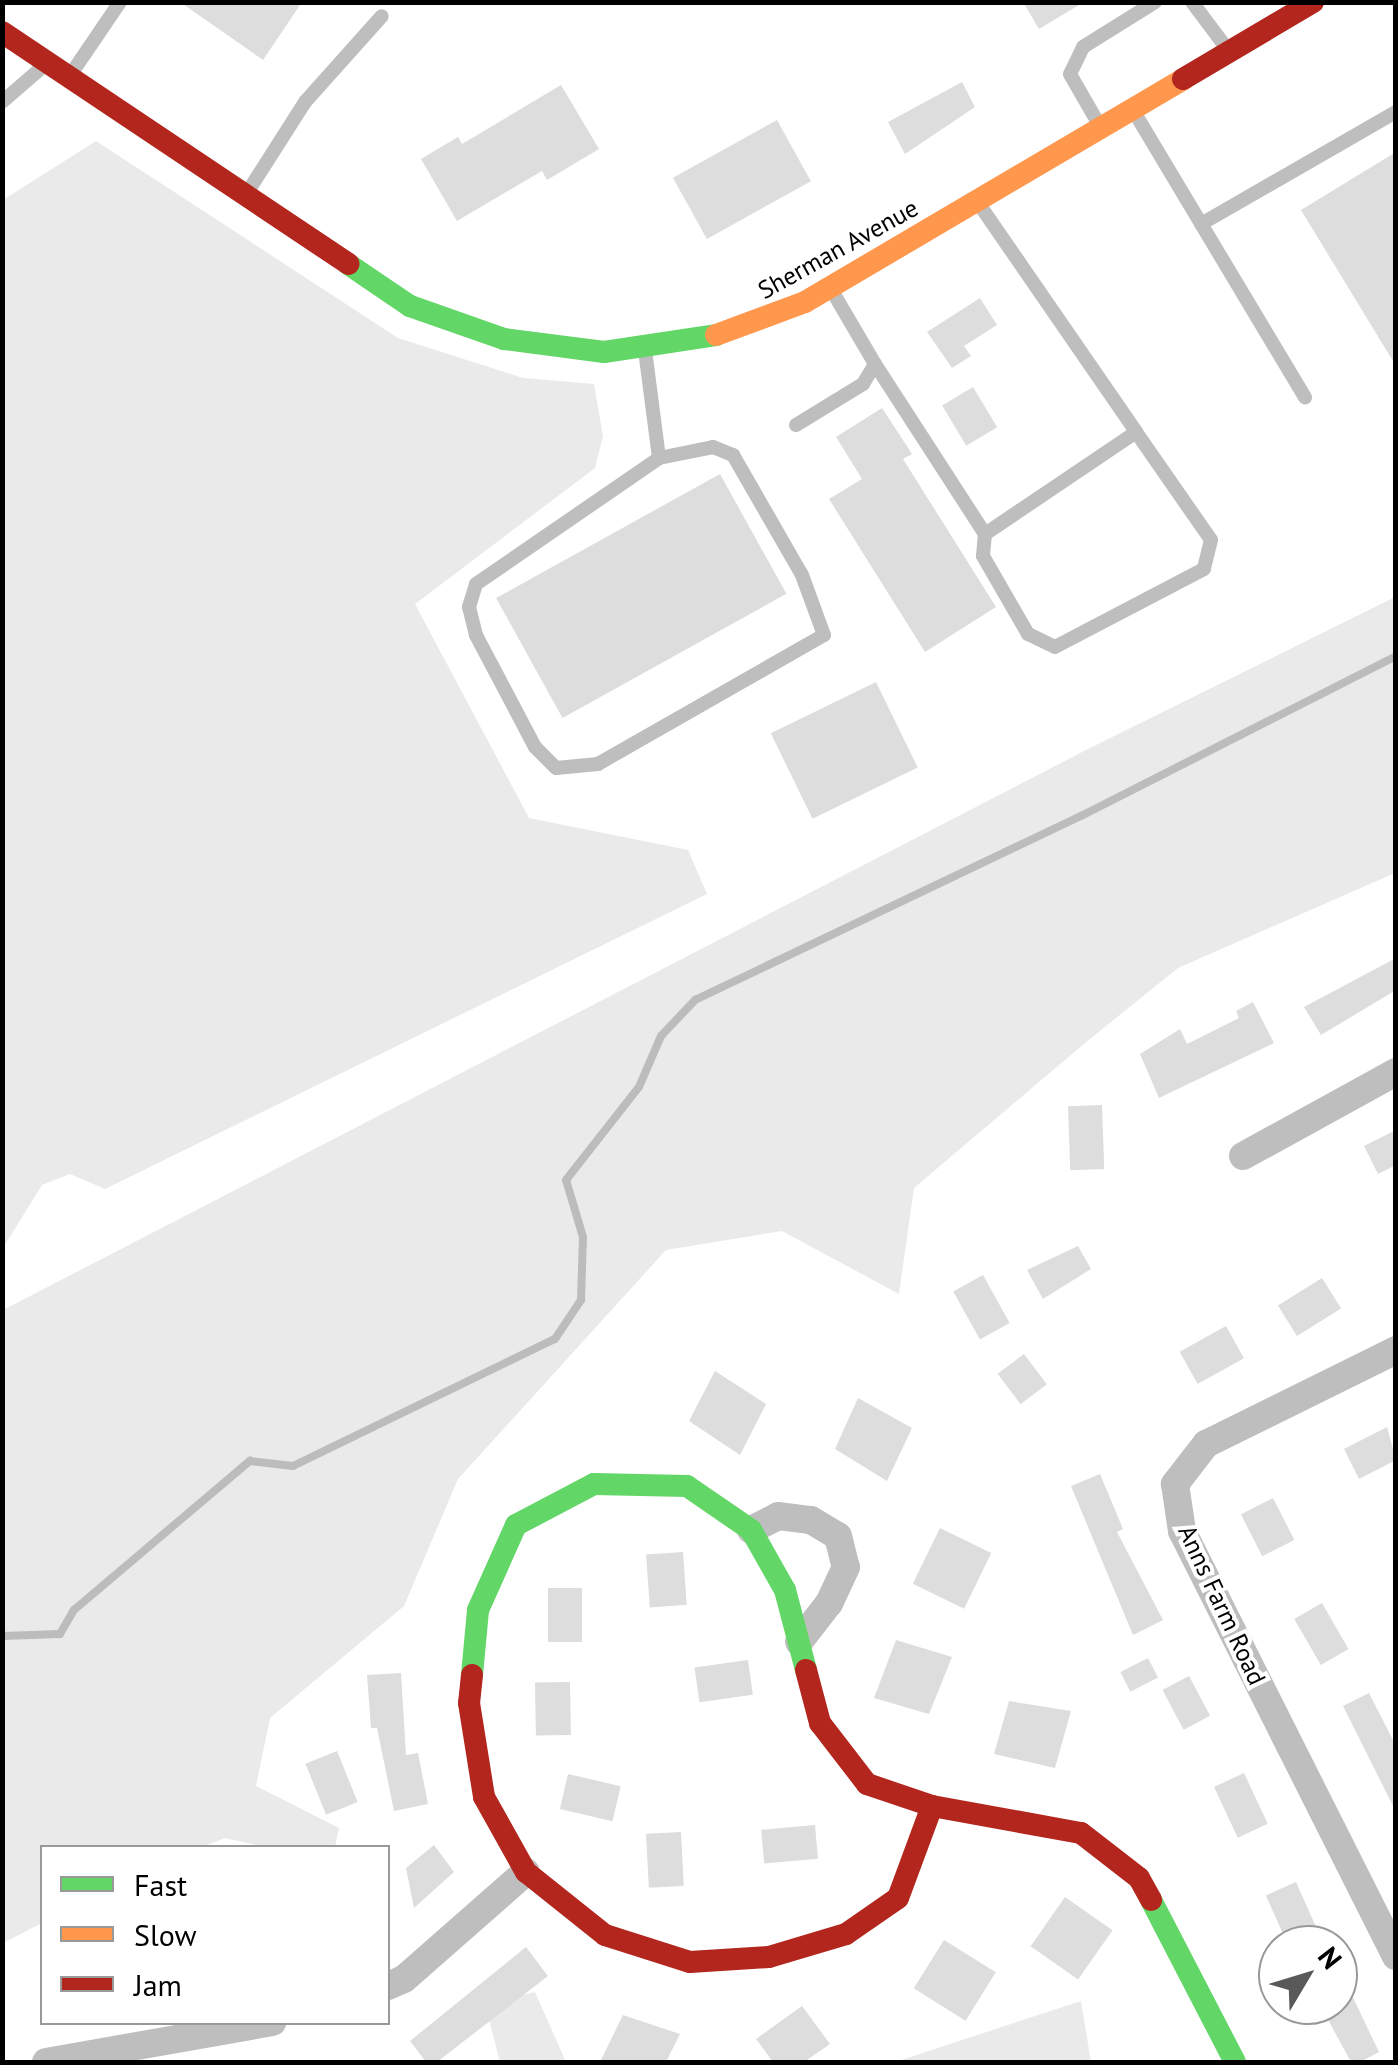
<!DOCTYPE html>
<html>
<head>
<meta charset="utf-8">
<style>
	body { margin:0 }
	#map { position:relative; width:1398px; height:2065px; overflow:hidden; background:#fff; font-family:"PT Sans",sans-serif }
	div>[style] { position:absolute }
	.green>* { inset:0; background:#eaeaea }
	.stream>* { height:8px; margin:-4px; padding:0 4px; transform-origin:4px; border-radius:4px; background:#bcbcbc }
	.building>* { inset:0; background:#ddd; transform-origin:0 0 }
	.lane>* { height:14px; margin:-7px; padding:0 7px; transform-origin:7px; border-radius:7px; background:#bebebe }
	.street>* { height:28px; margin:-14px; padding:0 14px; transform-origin:14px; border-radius:14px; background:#bebebe }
	.fast>* { height:22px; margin:-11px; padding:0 11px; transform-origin:11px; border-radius:11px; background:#63d668 }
	.slow>* { height:22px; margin:-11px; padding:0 11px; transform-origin:11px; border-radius:11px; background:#ff974d }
	.jam>* { height:22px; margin:-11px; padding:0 11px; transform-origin:11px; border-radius:11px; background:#b3261e }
	span { translate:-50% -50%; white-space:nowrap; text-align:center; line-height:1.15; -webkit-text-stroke:8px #fff; paint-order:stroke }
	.street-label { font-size:25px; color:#000 }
	.frame { position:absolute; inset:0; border:5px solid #000; pointer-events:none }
	.legend { position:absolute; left:40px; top:1845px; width:350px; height:180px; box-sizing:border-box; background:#fff; border:2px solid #999; margin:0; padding:12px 18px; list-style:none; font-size:30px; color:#000 }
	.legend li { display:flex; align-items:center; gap:20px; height:50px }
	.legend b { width:50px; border:2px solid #999 }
	.north { position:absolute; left:1258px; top:1925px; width:100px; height:100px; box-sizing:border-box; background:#fff; border:2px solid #999; border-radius:50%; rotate:52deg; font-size:28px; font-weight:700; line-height:40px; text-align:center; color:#000 }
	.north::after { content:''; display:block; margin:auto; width:35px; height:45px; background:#595959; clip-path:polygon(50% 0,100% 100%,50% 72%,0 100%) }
</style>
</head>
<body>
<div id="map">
	<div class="green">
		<div style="clip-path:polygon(96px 141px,398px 338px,523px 378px,594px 384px,603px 436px,595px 468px,415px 604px,529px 818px,688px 850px,707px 894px,105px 1189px,70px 1174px,42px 1185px,3px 1248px,3px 200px)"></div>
		<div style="clip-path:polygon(1395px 597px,1395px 873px,1178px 968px,1085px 1043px,914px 1188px,899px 1294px,782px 1231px,666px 1250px,458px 1479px,404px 1606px,270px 1718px,256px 1786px,339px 1828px,335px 1847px,265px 1847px,225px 1838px,202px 1847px,42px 1848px,42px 1923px,3px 1943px,3px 1310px,1086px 750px)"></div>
		<div style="clip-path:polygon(535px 1992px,566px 2062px,500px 2062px,485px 2004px)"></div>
		<div style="clip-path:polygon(1081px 2001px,1091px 2062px,895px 2062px)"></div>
	</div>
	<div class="stream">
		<div style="left:2px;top:1636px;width:58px;rotate:-2deg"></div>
		<div style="left:60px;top:1634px;width:28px;rotate:-60deg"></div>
		<div style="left:74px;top:1610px;width:231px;rotate:-40.3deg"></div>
		<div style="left:250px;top:1461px;width:43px;rotate:6.6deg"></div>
		<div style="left:293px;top:1466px;width:291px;rotate:-25.9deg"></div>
		<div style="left:555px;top:1339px;width:47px;rotate:-56.3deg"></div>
		<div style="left:581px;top:1300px;width:63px;rotate:-88.2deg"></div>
		<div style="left:583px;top:1237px;width:59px;rotate:-106.6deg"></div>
		<div style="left:566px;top:1180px;width:118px;rotate:-51.9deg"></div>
		<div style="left:639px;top:1087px;width:56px;rotate:-66.7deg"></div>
		<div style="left:661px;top:1036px;width:50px;rotate:-46.6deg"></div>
		<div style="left:695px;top:1000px;width:428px;rotate:-25.5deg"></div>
		<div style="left:1081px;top:816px;width:353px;rotate:-26.9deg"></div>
	</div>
	<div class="building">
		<div style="clip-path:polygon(180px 2px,302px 2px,263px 60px)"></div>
		<div style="clip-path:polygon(1023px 2px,1084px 2px,1039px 29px)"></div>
		<div style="clip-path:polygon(962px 82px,975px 107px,905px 154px,888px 122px)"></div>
		<div style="clip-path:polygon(561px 85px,599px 149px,547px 180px,542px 171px,457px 221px,421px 159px,458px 137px,462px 144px)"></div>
		<div style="left:777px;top:120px;width:70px;height:119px;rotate:61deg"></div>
		<div style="clip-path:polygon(1396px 152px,1396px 366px,1301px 210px)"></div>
		<div style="clip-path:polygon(980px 298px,997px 325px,964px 346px,971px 356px,952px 368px,927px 332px)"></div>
		<div style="left:973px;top:387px;width:47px;height:36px;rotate:59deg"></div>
		<div style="clip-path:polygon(882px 408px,912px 454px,903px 459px,996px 607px,925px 652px,829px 499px,862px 479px,836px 437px)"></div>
		<div style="left:720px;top:474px;width:137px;height:256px;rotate:61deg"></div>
		<div style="left:876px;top:682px;width:95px;height:117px;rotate:64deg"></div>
		<div style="clip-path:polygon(1396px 958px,1396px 990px,1321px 1035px,1304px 1007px)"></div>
		<div style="clip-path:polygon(1253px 1002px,1274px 1043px,1159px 1098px,1140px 1054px,1180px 1029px,1187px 1044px,1239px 1018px,1236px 1011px)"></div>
		<div style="left:1102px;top:1105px;width:64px;height:34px;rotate:88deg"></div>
		<div style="clip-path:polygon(1396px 1130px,1396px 1165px,1378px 1174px,1364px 1146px)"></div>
		<div style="clip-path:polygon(1078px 1246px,1091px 1269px,1043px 1299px,1027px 1270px)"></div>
		<div style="left:983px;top:1275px;width:55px;height:34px;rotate:61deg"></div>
		<div style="left:1322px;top:1278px;width:36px;height:52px;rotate:58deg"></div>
		<div style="left:1226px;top:1326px;width:37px;height:53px;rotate:61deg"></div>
		<div style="left:1024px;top:1354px;width:38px;height:33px;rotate:53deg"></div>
		<div style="clip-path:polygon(715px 1371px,766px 1404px,740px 1455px,689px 1421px)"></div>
		<div style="clip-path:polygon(858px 1398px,912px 1428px,887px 1481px,835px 1449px)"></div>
		<div style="clip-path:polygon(1387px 1427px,1396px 1460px,1359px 1479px,1344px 1449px)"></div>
		<div style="clip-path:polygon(1100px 1474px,1123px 1529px,1117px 1532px,1163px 1620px,1133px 1635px,1071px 1486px)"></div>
		<div style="left:1273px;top:1498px;width:47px;height:36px;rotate:63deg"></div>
		<div style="left:940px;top:1528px;width:57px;height:62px;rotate:26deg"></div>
		<div style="left:683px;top:1552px;width:53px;height:37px;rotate:86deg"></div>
		<div style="left:548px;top:1588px;width:34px;height:54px"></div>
		<div style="left:1322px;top:1603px;width:53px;height:32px;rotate:60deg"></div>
		<div style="clip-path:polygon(896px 1640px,952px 1657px,929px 1714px,874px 1698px)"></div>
		<div style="left:1148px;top:1658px;width:22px;height:31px;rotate:63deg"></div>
		<div style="left:748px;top:1660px;width:35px;height:54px;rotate:82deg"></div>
		<div style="clip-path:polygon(401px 1673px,406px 1755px,418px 1753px,428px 1804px,394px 1811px,377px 1728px,371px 1728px,367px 1675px)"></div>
		<div style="left:1189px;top:1676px;width:45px;height:30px;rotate:62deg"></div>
		<div style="left:570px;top:1682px;width:53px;height:35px;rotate:89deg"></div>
		<div style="clip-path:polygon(1369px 1693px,1396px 1746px,1396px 1812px,1343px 1706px)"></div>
		<div style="clip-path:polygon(1009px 1701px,1071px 1711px,1055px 1768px,994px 1754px)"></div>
		<div style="left:337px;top:1751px;width:55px;height:34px;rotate:68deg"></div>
		<div style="left:1244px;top:1773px;width:56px;height:33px;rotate:65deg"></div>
		<div style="left:568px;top:1774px;width:54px;height:36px;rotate:13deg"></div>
		<div style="left:815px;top:1825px;width:34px;height:54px;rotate:85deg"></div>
		<div style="left:681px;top:1832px;width:54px;height:35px;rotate:87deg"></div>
		<div style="clip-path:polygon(434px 1845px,454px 1872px,414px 1908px,406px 1868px)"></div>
		<div style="left:1296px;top:1882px;width:54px;height:33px;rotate:66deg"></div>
		<div style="left:1065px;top:1897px;width:58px;height:60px;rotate:35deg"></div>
		<div style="left:944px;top:1940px;width:61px;height:57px;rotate:32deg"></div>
		<div style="clip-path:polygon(526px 1947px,548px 1976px,437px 2062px,426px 2062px,410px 2041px)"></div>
		<div style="clip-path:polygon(1338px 1966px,1379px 2052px,1360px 2062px,1351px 2062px,1320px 2005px,1338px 2005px)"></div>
		<div style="clip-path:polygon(802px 2006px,830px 2044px,804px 2062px,773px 2062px,756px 2039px)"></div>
		<div style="clip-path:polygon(623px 2015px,680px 2034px,666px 2062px,600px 2062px)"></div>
	</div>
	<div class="lane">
		<div style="left:1192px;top:2px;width:60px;rotate:53.1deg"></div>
		<div style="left:69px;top:77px;width:91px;rotate:-55.8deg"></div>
		<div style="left:2px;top:102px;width:60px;rotate:-40.9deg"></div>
		<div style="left:1133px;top:110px;width:335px;rotate:59.1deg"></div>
		<div style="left:1101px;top:128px;width:62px;rotate:-119.9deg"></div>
		<div style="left:1070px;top:74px;width:30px;rotate:-64deg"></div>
		<div style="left:1083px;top:47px;width:85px;rotate:-32deg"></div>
		<div style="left:247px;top:193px;width:108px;rotate:-57.5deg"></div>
		<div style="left:305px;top:102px;width:115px;rotate:-48.2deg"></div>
		<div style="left:979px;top:204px;width:277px;rotate:55.4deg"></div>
		<div style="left:1136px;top:432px;width:131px;rotate:55.2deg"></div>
		<div style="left:1211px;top:540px;width:30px;rotate:104deg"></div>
		<div style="left:1204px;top:569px;width:168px;rotate:152.4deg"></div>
		<div style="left:1055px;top:647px;width:30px;rotate:-154deg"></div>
		<div style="left:1028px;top:634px;width:90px;rotate:-120deg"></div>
		<div style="left:983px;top:556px;width:22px;rotate:-85deg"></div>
		<div style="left:985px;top:534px;width:182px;rotate:-34deg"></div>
		<div style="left:1201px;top:224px;width:225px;rotate:-29.9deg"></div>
		<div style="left:645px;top:350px;width:109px;rotate:82.6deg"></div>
		<div style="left:875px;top:364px;width:202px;rotate:57.1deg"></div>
		<div style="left:796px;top:425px;width:79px;rotate:-31.5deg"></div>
		<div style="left:863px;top:384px;width:23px;rotate:-59deg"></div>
		<div style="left:875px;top:364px;width:87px;rotate:-120.4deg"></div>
		<div style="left:713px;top:447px;width:22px;rotate:22deg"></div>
		<div style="left:733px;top:455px;width:138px;rotate:60.1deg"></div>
		<div style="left:802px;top:575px;width:64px;rotate:69.9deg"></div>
		<div style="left:824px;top:635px;width:260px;rotate:150.3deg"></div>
		<div style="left:598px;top:764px;width:42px;rotate:174.6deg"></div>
		<div style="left:556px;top:768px;width:30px;rotate:-135deg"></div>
		<div style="left:535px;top:747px;width:127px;rotate:-117.8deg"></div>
		<div style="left:476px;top:635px;width:29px;rotate:-104deg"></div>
		<div style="left:469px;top:607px;width:24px;rotate:-73deg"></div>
		<div style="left:476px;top:584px;width:222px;rotate:-34.5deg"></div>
		<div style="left:659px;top:458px;width:55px;rotate:-11.5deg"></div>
	</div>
	<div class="street">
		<div style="left:1243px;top:1156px;width:175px;rotate:-28.8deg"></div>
		<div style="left:1396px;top:1350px;width:212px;rotate:153.7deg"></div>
		<div style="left:1206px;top:1444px;width:51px;rotate:127.8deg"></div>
		<div style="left:1175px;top:1484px;width:48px;rotate:81.5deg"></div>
		<div style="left:1182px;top:1531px;width:476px;rotate:63.3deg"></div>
		<div style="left:751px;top:1530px;width:30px;rotate:-27deg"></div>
		<div style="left:778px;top:1516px;width:33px;rotate:7deg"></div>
		<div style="left:811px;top:1520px;width:31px;rotate:31deg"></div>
		<div style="left:838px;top:1536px;width:32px;rotate:76deg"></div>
		<div style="left:846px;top:1567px;width:40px;rotate:115deg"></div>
		<div style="left:829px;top:1603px;width:49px;rotate:127.6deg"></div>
		<div style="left:388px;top:1986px;width:17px;rotate:-24deg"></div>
		<div style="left:404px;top:1979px;width:162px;rotate:-41.3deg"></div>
		<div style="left:46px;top:2062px;width:230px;rotate:-10deg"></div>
	</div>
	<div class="fast">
		<div style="left:348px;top:264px;width:75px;rotate:34.1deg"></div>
		<div style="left:410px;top:306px;width:100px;rotate:19.3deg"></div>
		<div style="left:504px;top:339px;width:101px;rotate:7.4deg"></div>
		<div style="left:604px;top:352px;width:113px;rotate:-8.6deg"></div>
		<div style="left:472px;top:1675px;width:65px;rotate:-84.7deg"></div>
		<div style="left:478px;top:1610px;width:93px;rotate:-65.9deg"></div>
		<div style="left:516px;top:1525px;width:88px;rotate:-27.7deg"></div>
		<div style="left:594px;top:1484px;width:93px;rotate:1.2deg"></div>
		<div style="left:687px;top:1486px;width:78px;rotate:34.5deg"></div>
		<div style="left:751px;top:1530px;width:69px;rotate:60.5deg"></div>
		<div style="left:785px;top:1590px;width:83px;rotate:75.3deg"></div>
		<div style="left:1151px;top:1900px;width:182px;rotate:62.6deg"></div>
	</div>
	<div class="slow">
		<div style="left:716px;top:335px;width:95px;rotate:-20.3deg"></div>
		<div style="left:805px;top:302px;width:439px;rotate:-30.5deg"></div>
	</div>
	<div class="jam">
		<div style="left:2px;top:32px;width:417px;rotate:33.8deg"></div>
		<div style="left:1183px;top:79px;width:151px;rotate:-30.6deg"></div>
		<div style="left:806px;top:1670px;width:55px;rotate:75.2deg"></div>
		<div style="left:820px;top:1723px;width:77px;rotate:52.4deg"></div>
		<div style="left:867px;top:1784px;width:69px;rotate:18.7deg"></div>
		<div style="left:932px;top:1806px;width:151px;rotate:10.3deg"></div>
		<div style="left:1081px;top:1833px;width:73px;rotate:37.8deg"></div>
		<div style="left:1139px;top:1878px;width:25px;rotate:61deg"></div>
		<div style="left:472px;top:1675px;width:28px;rotate:96deg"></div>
		<div style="left:469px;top:1703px;width:95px;rotate:80.9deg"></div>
		<div style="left:484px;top:1797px;width:86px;rotate:60.8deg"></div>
		<div style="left:526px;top:1872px;width:101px;rotate:38.6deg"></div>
		<div style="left:605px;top:1935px;width:89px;rotate:17.6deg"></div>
		<div style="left:690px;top:1962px;width:79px;rotate:-3.6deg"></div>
		<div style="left:769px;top:1957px;width:80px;rotate:-16.6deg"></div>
		<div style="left:846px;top:1934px;width:63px;rotate:-34.7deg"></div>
		<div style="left:898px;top:1898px;width:98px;rotate:-69.7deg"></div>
	</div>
	<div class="street-label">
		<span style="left:838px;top:249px;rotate:-29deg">Sherman Avenue</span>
		<span style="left:1222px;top:1605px;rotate:65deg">Anns Farm Road</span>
	</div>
	<div class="frame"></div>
	<ul class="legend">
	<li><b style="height:12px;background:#63d668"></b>Fast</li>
	<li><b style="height:12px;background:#ff974d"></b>Slow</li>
	<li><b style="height:12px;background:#b3261e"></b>Jam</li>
	</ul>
	<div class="north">N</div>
</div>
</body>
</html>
